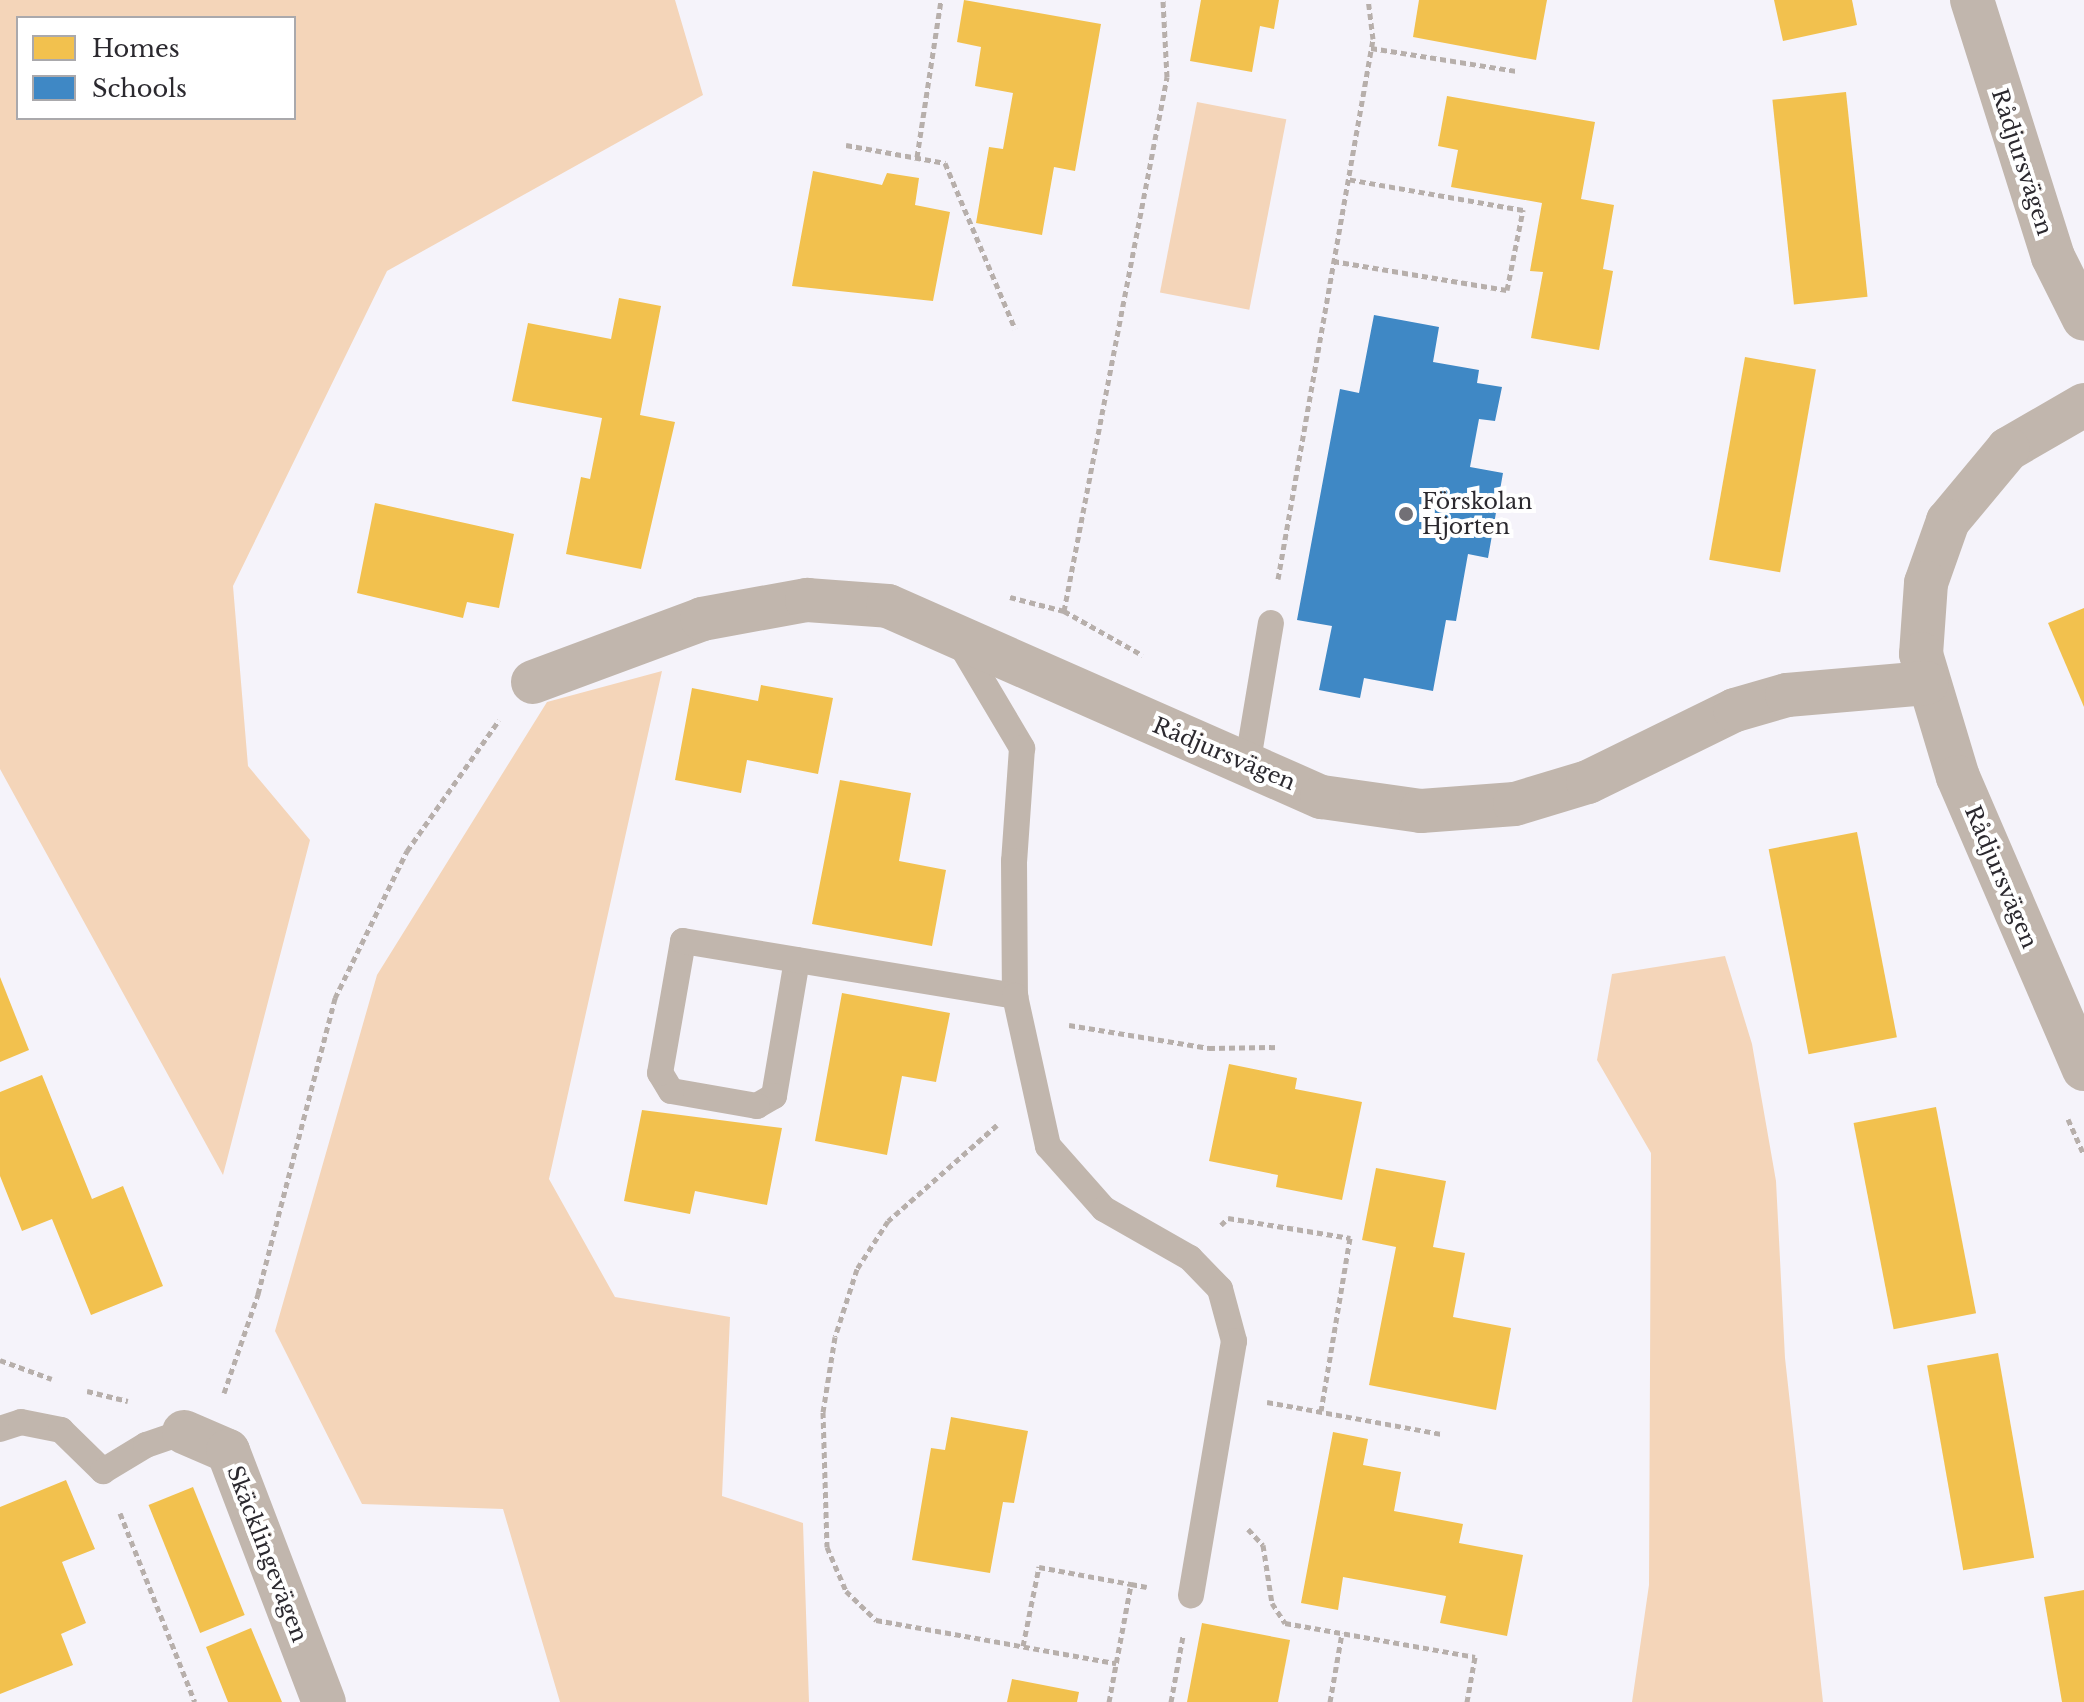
<!DOCTYPE html>
<html>
<head>
<meta charset="utf-8">
<style>
	body { margin:0 }
	#map { position:relative; width:2084px; height:1702px; overflow:hidden; background:#f5f3fa; font-family:"Libre Baskerville",serif }
	div>[style] { position:absolute }
	.green>* { inset:0; background:#f4d5b9; transform-origin:0 0 }
	.homes>* { inset:0; background:#f2c14e; transform-origin:0 0 }
	.schools>* { inset:0; background:#3f88c5 }
	.path>* { height:5px; margin-top:-2.5px; transform-origin:0; background:repeating-linear-gradient(90deg,#b7afab 0 6px,transparent 0 10px) }
	.lane>* { height:26px; margin:-13px; padding:0 13px; transform-origin:13px; border-radius:13px; background:#c1b6ad }
	.street>* { height:44px; margin:-22px; padding:0 22px; transform-origin:22px; border-radius:22px; background:#c1b6ad }
	.dots>* { width:22px; height:22px; translate:-50% -50%; box-sizing:border-box; border:4px solid #fff; border-radius:50% }
	span { translate:-50% -50%; white-space:nowrap; text-align:center; line-height:1.15; -webkit-text-stroke:8px #fff; paint-order:stroke }
	.street-label { font-size:22px; color:#2b292f }
	.poi-label { font-size:22px; color:#2b292f }
	.left { translate:0 -50%; text-align:left }
	.legend { position:absolute; left:16px; top:16px; width:280px; height:104px; box-sizing:border-box; background:#fff; border:2px solid #aaa9ac; margin:0; padding:10px 14px; list-style:none; font-size:24px; color:#2b292f }
	.legend li { display:flex; align-items:center; gap:16px; height:40px }
	.legend b { width:40px; border:2px solid #aaa9ac }
</style>
</head>
<body>
<div id="map">
	<div class="green">
		<div style="clip-path:polygon(evenodd,0 0,675px 0,703px 95px,387px 271px,233px 586px,248px 766px,310px 840px,223px 1175px,0 769px,0 0,18px 18px,294px 18px,294px 118px,18px 118px,18px 18px)"></div>
		<div style="left:1197px;top:102px;width:91px;height:194px;rotate:11deg"></div>
		<div style="clip-path:polygon(662px 671px,549px 1179px,615px 1297px,730px 1317px,722px 1496px,803px 1523px,809px 1702px,560px 1702px,503px 1509px,362px 1504px,275px 1331px,377px 975px,547px 702px)"></div>
		<div style="clip-path:polygon(1725px 956px,1752px 1044px,1776px 1181px,1785px 1358px,1823px 1702px,1632px 1702px,1649px 1585px,1651px 1153px,1597px 1060px,1612px 974px)"></div>
	</div>
	<div class="homes">
		<div style="clip-path:polygon(964px 0,1101px 24px,1075px 171px,1054px 167px,1042px 235px,976px 223px,989px 147px,1003px 149px,1013px 93px,975px 86px,981px 47px,957px 42px)"></div>
		<div style="clip-path:polygon(1201px 0,1279px 0,1274px 29px,1260px 26px,1252px 72px,1190px 61px)"></div>
		<div style="clip-path:polygon(1419px 0,1547px 0,1536px 60px,1413px 37px)"></div>
		<div style="clip-path:polygon(1774px 0,1852px 0,1857px 25px,1783px 41px)"></div>
		<div style="left:1846px;top:92px;width:206px;height:74px;rotate:84deg"></div>
		<div style="clip-path:polygon(1447px 96px,1595px 122px,1581px 199px,1614px 205px,1603px 269px,1613px 271px,1599px 350px,1531px 338px,1543px 272px,1530px 271px,1542px 203px,1451px 187px,1458px 150px,1438px 146px)"></div>
		<div style="clip-path:polygon(813px 171px,882px 185px,887px 173px,919px 178px,915px 205px,950px 212px,933px 301px,792px 286px)"></div>
		<div style="clip-path:polygon(619px 298px,661px 306px,640px 415px,675px 422px,641px 569px,566px 554px,581px 477px,590px 479px,602px 418px,512px 401px,528px 323px,611px 339px)"></div>
		<div style="left:1745px;top:357px;width:72px;height:206px;rotate:10deg"></div>
		<div style="clip-path:polygon(375px 503px,514px 534px,499px 608px,467px 602px,463px 618px,357px 593px)"></div>
		<div style="clip-path:polygon(2084px 608px,2084px 707px,2048px 623px)"></div>
		<div style="clip-path:polygon(761px 685px,833px 698px,818px 774px,747px 760px,741px 793px,675px 780px,692px 688px,758px 701px)"></div>
		<div style="clip-path:polygon(840px 780px,911px 793px,899px 861px,946px 870px,932px 946px,812px 924px)"></div>
		<div style="left:1857px;top:832px;width:209px;height:90px;rotate:79deg"></div>
		<div style="clip-path:polygon(0 977px,29px 1050px,0 1062px)"></div>
		<div style="clip-path:polygon(842px 993px,950px 1013px,936px 1082px,902px 1076px,887px 1155px,815px 1141px)"></div>
		<div style="clip-path:polygon(1229px 1064px,1297px 1078px,1295px 1089px,1362px 1102px,1342px 1200px,1276px 1187px,1278px 1175px,1209px 1161px)"></div>
		<div style="clip-path:polygon(42px 1075px,92px 1199px,123px 1186px,163px 1286px,91px 1315px,52px 1219px,22px 1231px,0 1176px,0 1092px)"></div>
		<div style="left:1936px;top:1107px;width:210px;height:84px;rotate:79deg"></div>
		<div style="clip-path:polygon(642px 1110px,782px 1128px,767px 1205px,695px 1191px,690px 1214px,624px 1201px)"></div>
		<div style="clip-path:polygon(1376px 1168px,1446px 1181px,1433px 1247px,1465px 1253px,1453px 1317px,1511px 1328px,1496px 1410px,1369px 1385px,1396px 1247px,1362px 1240px)"></div>
		<div style="left:1998px;top:1353px;width:208px;height:72px;rotate:80deg"></div>
		<div style="clip-path:polygon(951px 1417px,1028px 1431px,1014px 1503px,1003px 1502px,990px 1573px,912px 1560px,931px 1448px,945px 1450px)"></div>
		<div style="clip-path:polygon(1333px 1432px,1368px 1439px,1363px 1465px,1401px 1472px,1394px 1511px,1463px 1524px,1459px 1543px,1523px 1555px,1507px 1636px,1440px 1623px,1446px 1596px,1343px 1577px,1338px 1610px,1301px 1603px)"></div>
		<div style="clip-path:polygon(66px 1480px,95px 1549px,62px 1562px,86px 1623px,61px 1634px,73px 1665px,0 1694px,0 1507px)"></div>
		<div style="left:193px;top:1487px;width:138px;height:48px;rotate:68deg"></div>
		<div style="clip-path:polygon(2084px 1590px,2084px 1702px,2062px 1702px,2044px 1597px)"></div>
		<div style="clip-path:polygon(1202px 1623px,1290px 1640px,1278px 1702px,1187px 1702px)"></div>
		<div style="clip-path:polygon(251px 1628px,282px 1702px,228px 1702px,206px 1647px)"></div>
		<div style="clip-path:polygon(1012px 1679px,1079px 1692px,1077px 1702px,1007px 1702px)"></div>
	</div>
	<div class="schools">
		<div style="clip-path:polygon(1374px 315px,1439px 327px,1433px 362px,1479px 370px,1477px 383px,1502px 387px,1495px 421px,1479px 419px,1470px 467px,1503px 473px,1488px 558px,1468px 554px,1456px 621px,1446px 620px,1433px 691px,1364px 678px,1360px 698px,1319px 690px,1332px 626px,1297px 620px,1340px 389px,1359px 393px)"></div>
	</div>
	<div class="path">
		<div style="left:1371px;top:48px;width:148px;rotate:9deg"></div>
		<div style="left:846px;top:145px;width:101px;rotate:10.3deg"></div>
		<div style="left:945px;top:163px;width:180px;rotate:67.1deg"></div>
		<div style="left:917px;top:157px;width:159px;rotate:-81.3deg"></div>
		<div style="left:1333px;top:261px;width:176px;rotate:9.5deg"></div>
		<div style="left:1507px;top:290px;width:82px;rotate:-78.7deg"></div>
		<div style="left:1523px;top:210px;width:178px;rotate:-170deg"></div>
		<div style="left:1278px;top:579px;width:548px;rotate:-80.02deg"></div>
		<div style="left:1373px;top:39px;width:39px;rotate:-97deg"></div>
		<div style="left:1010px;top:597px;width:56px;rotate:14.5deg"></div>
		<div style="left:1064px;top:611px;width:90px;rotate:29.4deg"></div>
		<div style="left:1064px;top:611px;width:544px;rotate:-79.08deg"></div>
		<div style="left:1167px;top:77px;width:77px;rotate:-93deg"></div>
		<div style="left:1069px;top:1025px;width:142px;rotate:9.3deg"></div>
		<div style="left:1209px;top:1048px;width:69px;rotate:-0.8deg"></div>
		<div style="left:2068px;top:1119px;width:39px;rotate:66deg"></div>
		<div style="left:997px;top:1125px;width:145px;rotate:138.6deg"></div>
		<div style="left:888px;top:1221px;width:57px;rotate:122.9deg"></div>
		<div style="left:857px;top:1269px;width:71px;rotate:107.9deg"></div>
		<div style="left:835px;top:1337px;width:76px;rotate:99.1deg"></div>
		<div style="left:823px;top:1412px;width:135px;rotate:88.3deg"></div>
		<div style="left:827px;top:1547px;width:48px;rotate:66.6deg"></div>
		<div style="left:846px;top:1591px;width:42px;rotate:44deg"></div>
		<div style="left:876px;top:1620px;width:244px;rotate:10.2deg"></div>
		<div style="left:1221px;top:1225px;width:10px;rotate:-45deg"></div>
		<div style="left:1228px;top:1218px;width:124px;rotate:9.3deg"></div>
		<div style="left:1350px;top:1238px;width:175px;rotate:99.5deg"></div>
		<div style="left:0;top:1360px;width:55px;rotate:20.1deg"></div>
		<div style="left:87px;top:1391px;width:42px;rotate:13.7deg"></div>
		<div style="left:224px;top:1393px;width:105px;rotate:-71deg"></div>
		<div style="left:258px;top:1294px;width:306px;rotate:-75.4deg"></div>
		<div style="left:335px;top:998px;width:164px;rotate:-63.9deg"></div>
		<div style="left:407px;top:851px;width:160px;rotate:-54.9deg"></div>
		<div style="left:1267px;top:1402px;width:178px;rotate:10.4deg"></div>
		<div style="left:120px;top:1513px;width:203px;rotate:68.4deg"></div>
		<div style="left:1248px;top:1529px;width:22px;rotate:47deg"></div>
		<div style="left:1263px;top:1545px;width:59px;rotate:81.2deg"></div>
		<div style="left:1272px;top:1603px;width:24px;rotate:57deg"></div>
		<div style="left:1285px;top:1623px;width:193px;rotate:10.1deg"></div>
		<div style="left:1475px;top:1657px;width:46px;rotate:100.1deg"></div>
		<div style="left:1023px;top:1646px;width:81px;rotate:-78.6deg"></div>
		<div style="left:1039px;top:1567px;width:94px;rotate:10.5deg"></div>
		<div style="left:1109px;top:1702px;width:120px;rotate:-79.4deg"></div>
		<div style="left:1131px;top:1584px;width:16px;rotate:11deg"></div>
		<div style="left:1171px;top:1702px;width:67px;rotate:-79.7deg"></div>
		<div style="left:1330px;top:1702px;width:70px;rotate:-80.1deg"></div>
	</div>
	<div class="lane">
		<div style="left:958px;top:640px;width:126px;rotate:59.3deg"></div>
		<div style="left:1022px;top:748px;width:113px;rotate:94deg"></div>
		<div style="left:1014px;top:861px;width:135px;rotate:89.6deg"></div>
		<div style="left:1247px;top:766px;width:145px;rotate:-80.5deg"></div>
		<div style="left:797px;top:960px;width:138px;rotate:99.6deg"></div>
		<div style="left:774px;top:1096px;width:20px;rotate:150deg"></div>
		<div style="left:757px;top:1106px;width:87px;rotate:-170.1deg"></div>
		<div style="left:671px;top:1091px;width:21px;rotate:-121deg"></div>
		<div style="left:660px;top:1073px;width:134px;rotate:-80.1deg"></div>
		<div style="left:683px;top:941px;width:337px;rotate:9.4deg"></div>
		<div style="left:1015px;top:996px;width:154px;rotate:77.6deg"></div>
		<div style="left:1048px;top:1146px;width:84px;rotate:48.4deg"></div>
		<div style="left:1104px;top:1209px;width:99px;rotate:29.7deg"></div>
		<div style="left:1190px;top:1258px;width:43px;rotate:45.9deg"></div>
		<div style="left:1220px;top:1289px;width:54px;rotate:74.9deg"></div>
		<div style="left:1234px;top:1341px;width:258px;rotate:99.6deg"></div>
		<div style="left:0;top:1429px;width:22px;rotate:-18deg"></div>
		<div style="left:21px;top:1422px;width:41px;rotate:11.3deg"></div>
		<div style="left:61px;top:1430px;width:59px;rotate:44.3deg"></div>
		<div style="left:103px;top:1471px;width:50px;rotate:-31.2deg"></div>
		<div style="left:146px;top:1445px;width:40px;rotate:-18.9deg"></div>
	</div>
	<div class="street">
		<div style="left:1972px;top:0;width:269px;rotate:72.5deg"></div>
		<div style="left:2053px;top:257px;width:69px;rotate:63.4deg"></div>
		<div style="left:2084px;top:405px;width:88px;rotate:149.9deg"></div>
		<div style="left:2008px;top:449px;width:94px;rotate:129.8deg"></div>
		<div style="left:1948px;top:521px;width:66px;rotate:109.5deg"></div>
		<div style="left:1926px;top:583px;width:71px;rotate:94deg"></div>
		<div style="left:1921px;top:654px;width:128px;rotate:73.3deg"></div>
		<div style="left:1958px;top:777px;width:318px;rotate:66.7deg"></div>
		<div style="left:533px;top:682px;width:180px;rotate:-20.4deg"></div>
		<div style="left:702px;top:619px;width:107px;rotate:-10.3deg"></div>
		<div style="left:807px;top:600px;width:81px;rotate:4.2deg"></div>
		<div style="left:888px;top:606px;width:474px;rotate:23.8deg"></div>
		<div style="left:1322px;top:797px;width:100px;rotate:8deg"></div>
		<div style="left:1421px;top:811px;width:94px;rotate:-4.3deg"></div>
		<div style="left:1515px;top:804px;width:76px;rotate:-16.8deg"></div>
		<div style="left:1588px;top:782px;width:164px;rotate:-26.1deg"></div>
		<div style="left:1735px;top:710px;width:54px;rotate:-16.1deg"></div>
		<div style="left:1787px;top:695px;width:140px;rotate:-4.9deg"></div>
		<div style="left:184px;top:1432px;width:48px;rotate:23.4deg"></div>
		<div style="left:228px;top:1451px;width:269px;rotate:69.1deg"></div>
	</div>
	<div class="dots">
		<div style="left:1406px;top:514px;background:#727076"></div>
	</div>
	<div class="street-label">
		<span style="left:2022px;top:162px;rotate:72deg">Rådjursvägen</span>
		<span style="left:1224px;top:754px;rotate:23deg">Rådjursvägen</span>
		<span style="left:2001px;top:877px;rotate:67deg">Rådjursvägen</span>
		<span style="left:267px;top:1554px;rotate:69deg">Skäcklingevägen</span>
	</div>
	<div class="poi-label">
		<span class="left" style="left:1422px;top:514px">Förskolan<br>Hjorten</span>
	</div>
	<ul class="legend">
	<li><b style="height:22px;background:#f2c14e"></b>Homes</li>
	<li><b style="height:22px;background:#3f88c5"></b>Schools</li>
	</ul>
</div>
</body>
</html>
